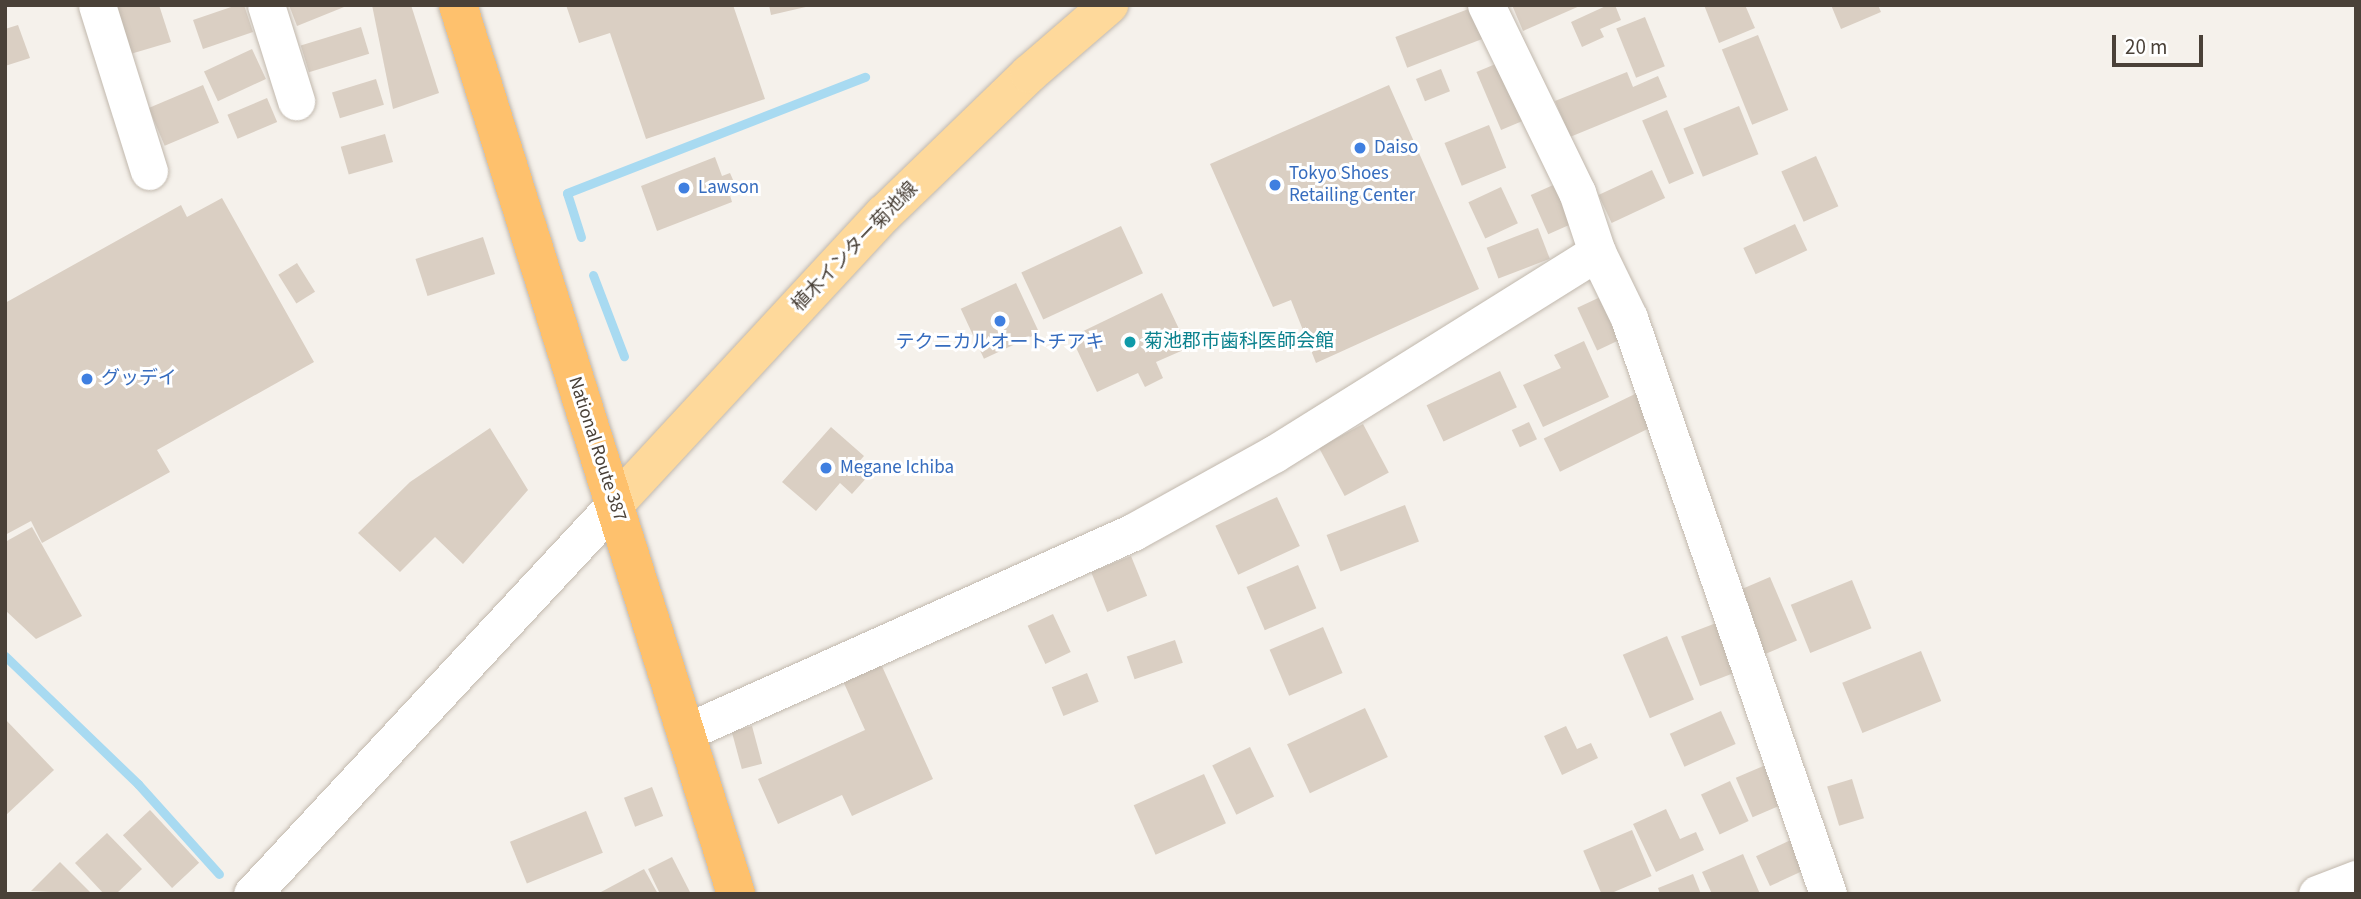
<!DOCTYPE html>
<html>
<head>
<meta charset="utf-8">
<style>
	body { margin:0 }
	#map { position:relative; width:2361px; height:899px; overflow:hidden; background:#f5f1eb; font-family:"Source Sans 3","Noto Sans JP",sans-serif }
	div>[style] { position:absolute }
	.stream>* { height:9px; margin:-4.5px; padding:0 4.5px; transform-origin:4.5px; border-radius:4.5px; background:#a8daf1 }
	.building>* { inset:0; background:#dacfc3; transform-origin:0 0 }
	.roads { filter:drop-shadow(0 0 2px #c1b8ad) drop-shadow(0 0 2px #c1b8ad) }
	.minor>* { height:37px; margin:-18.5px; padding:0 18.5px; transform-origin:18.5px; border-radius:18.5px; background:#fff }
	.major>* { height:38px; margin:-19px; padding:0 19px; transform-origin:19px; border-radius:19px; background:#fed99b }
	.highway>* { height:38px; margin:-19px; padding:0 19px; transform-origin:19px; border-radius:19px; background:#fec16d }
	.dots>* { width:19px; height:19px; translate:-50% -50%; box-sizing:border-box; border:4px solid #fff; border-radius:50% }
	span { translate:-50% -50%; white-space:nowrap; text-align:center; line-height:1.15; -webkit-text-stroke:6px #fff; paint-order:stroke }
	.shop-label { font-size:19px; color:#366cbe }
	.left { translate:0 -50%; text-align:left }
	.street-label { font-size:19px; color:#4a4138 }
	.culture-label { font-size:19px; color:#0d838f }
	.frame { position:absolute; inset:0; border:7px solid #4a4138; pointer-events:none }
	.scale { position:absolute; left:2112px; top:35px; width:91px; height:32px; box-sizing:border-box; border:4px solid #4a4138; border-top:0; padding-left:9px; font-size:21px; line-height:24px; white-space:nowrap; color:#4a4138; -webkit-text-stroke:5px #fff; paint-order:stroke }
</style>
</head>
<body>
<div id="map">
	<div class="stream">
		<div style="left:581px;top:237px;width:46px;rotate:-107.7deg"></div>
		<div style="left:567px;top:193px;width:320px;rotate:-21.3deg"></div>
		<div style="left:593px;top:275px;width:87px;rotate:69.1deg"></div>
		<div style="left:5px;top:656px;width:185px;rotate:43.9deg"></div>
		<div style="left:138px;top:784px;width:121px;rotate:48deg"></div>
	</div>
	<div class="building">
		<div style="clip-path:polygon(111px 5px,159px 5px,171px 42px,127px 55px)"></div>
		<div style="clip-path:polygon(237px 5px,244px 5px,253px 32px,203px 49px,193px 20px)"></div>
		<div style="clip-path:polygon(289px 5px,349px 5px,297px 26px)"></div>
		<div style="clip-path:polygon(372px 5px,411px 5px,439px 93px,393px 109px)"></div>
		<div style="clip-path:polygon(566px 5px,733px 5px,765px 99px,646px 139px,610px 33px,579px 43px)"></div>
		<div style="clip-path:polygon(769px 5px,809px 5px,810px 6px,771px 15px)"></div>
		<div style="clip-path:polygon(1512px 5px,1582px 5px,1523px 31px)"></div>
		<div style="clip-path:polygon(1608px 5px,1615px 5px,1621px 20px,1600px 29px,1604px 37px,1582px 47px,1571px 22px)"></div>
		<div style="clip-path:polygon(1704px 5px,1745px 5px,1755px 28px,1719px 43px)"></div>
		<div style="clip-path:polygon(1831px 5px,1878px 5px,1881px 12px,1841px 29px)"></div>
		<div style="left:1471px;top:8px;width:33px;height:81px;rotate:69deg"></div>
		<div style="left:1645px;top:17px;width:53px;height:31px;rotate:68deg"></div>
		<div style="clip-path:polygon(18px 25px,30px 58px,5px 66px,5px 29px)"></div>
		<div style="left:361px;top:27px;width:28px;height:63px;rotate:73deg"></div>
		<div style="left:1758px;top:35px;width:81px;height:39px;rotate:68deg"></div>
		<div style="left:252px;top:49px;width:33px;height:53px;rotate:65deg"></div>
		<div style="left:1505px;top:60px;width:63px;height:31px;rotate:67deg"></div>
		<div style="left:1441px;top:69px;width:24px;height:27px;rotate:68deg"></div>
		<div style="clip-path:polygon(1627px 72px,1633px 87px,1658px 76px,1667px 97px,1570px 137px,1555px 101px)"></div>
		<div style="left:376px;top:79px;width:27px;height:46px;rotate:73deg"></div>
		<div style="left:203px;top:85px;width:41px;height:59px;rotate:67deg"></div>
		<div style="clip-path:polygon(1389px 85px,1479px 289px,1316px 363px,1291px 300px,1273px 307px,1210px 164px)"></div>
		<div style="left:267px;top:98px;width:26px;height:43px;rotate:67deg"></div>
		<div style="left:1739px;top:106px;width:52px;height:60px;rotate:68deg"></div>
		<div style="left:1667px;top:110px;width:69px;height:27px;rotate:67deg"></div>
		<div style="left:1489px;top:125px;width:46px;height:48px;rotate:68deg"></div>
		<div style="left:385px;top:134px;width:29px;height:46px;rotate:74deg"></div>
		<div style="left:1816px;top:156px;width:55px;height:38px;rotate:66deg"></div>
		<div style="clip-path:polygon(715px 157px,722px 176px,730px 173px,737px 189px,729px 192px,732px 202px,657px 231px,641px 186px)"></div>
		<div style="left:1652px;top:170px;width:31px;height:59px;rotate:65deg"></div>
		<div style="left:1560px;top:182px;width:43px;height:32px;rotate:66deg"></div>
		<div style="left:1501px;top:187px;width:40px;height:36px;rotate:65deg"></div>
		<div style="clip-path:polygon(222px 198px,314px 362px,157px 450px,170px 472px,42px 543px,31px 521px,5px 535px,5px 303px,181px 205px,187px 217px)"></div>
		<div style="left:1795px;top:224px;width:29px;height:57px;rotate:65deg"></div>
		<div style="left:1121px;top:226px;width:52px;height:110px;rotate:65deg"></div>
		<div style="left:1538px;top:228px;width:33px;height:55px;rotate:69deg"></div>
		<div style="left:483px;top:237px;width:39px;height:71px;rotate:72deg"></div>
		<div style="left:297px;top:263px;width:34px;height:22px;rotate:58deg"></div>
		<div style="left:1016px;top:283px;width:55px;height:61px;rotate:65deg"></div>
		<div style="clip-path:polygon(1162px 293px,1188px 348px,1156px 362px,1163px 378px,1145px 387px,1138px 373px,1097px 392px,1071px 337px)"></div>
		<div style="left:1609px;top:293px;width:47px;height:35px;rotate:65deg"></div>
		<div style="clip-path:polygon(1584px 341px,1609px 397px,1543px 427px,1523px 385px,1561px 368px,1554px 355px)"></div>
		<div style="left:1500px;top:371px;width:40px;height:81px;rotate:65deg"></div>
		<div style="left:1639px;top:392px;width:37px;height:106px;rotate:64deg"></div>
		<div style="left:1529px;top:422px;width:19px;height:19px;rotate:65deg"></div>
		<div style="left:1363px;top:424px;width:55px;height:50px;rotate:62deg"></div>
		<div style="clip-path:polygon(831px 427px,864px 456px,857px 464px,869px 475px,852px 494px,840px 483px,816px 511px,782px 482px)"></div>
		<div style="clip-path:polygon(490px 428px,528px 490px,463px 564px,435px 537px,400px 572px,358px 533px,410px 482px)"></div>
		<div style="left:1277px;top:497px;width:54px;height:68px;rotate:65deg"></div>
		<div style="left:1405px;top:505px;width:39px;height:84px;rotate:69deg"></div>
		<div style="clip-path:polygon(32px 527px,82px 616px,36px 639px,5px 610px,5px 542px)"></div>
		<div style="left:1131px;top:556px;width:43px;height:43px;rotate:68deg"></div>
		<div style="left:1298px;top:565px;width:47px;height:56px;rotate:67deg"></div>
		<div style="left:1770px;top:577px;width:69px;height:35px;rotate:67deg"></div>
		<div style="left:1852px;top:580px;width:52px;height:66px;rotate:68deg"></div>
		<div style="left:1053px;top:614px;width:42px;height:28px;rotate:65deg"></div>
		<div style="left:1724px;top:620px;width:53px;height:46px;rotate:69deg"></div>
		<div style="left:1323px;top:627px;width:50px;height:58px;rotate:67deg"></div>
		<div style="left:1667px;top:636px;width:69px;height:48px;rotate:67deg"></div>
		<div style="left:1175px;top:640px;width:24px;height:51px;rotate:71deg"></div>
		<div style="left:1921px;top:651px;width:54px;height:85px;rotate:68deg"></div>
		<div style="clip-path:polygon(881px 664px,933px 779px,852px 816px,842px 795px,778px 824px,758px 779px,865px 730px,843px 681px)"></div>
		<div style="left:1087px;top:673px;width:31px;height:38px;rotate:68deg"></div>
		<div style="left:1365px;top:708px;width:54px;height:86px;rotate:65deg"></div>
		<div style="left:1721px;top:711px;width:36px;height:56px;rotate:66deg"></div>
		<div style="clip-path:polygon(5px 719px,54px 770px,5px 816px)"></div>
		<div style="left:752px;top:726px;width:39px;height:21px;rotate:75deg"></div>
		<div style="clip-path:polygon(1566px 726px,1577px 749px,1591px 743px,1598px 758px,1562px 775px,1544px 736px)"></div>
		<div style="left:1250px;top:747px;width:55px;height:42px;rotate:64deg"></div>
		<div style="left:1768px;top:764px;width:43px;height:35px;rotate:67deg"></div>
		<div style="left:1204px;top:774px;width:54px;height:77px;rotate:66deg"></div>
		<div style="left:1852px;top:779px;width:41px;height:26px;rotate:73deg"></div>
		<div style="left:1730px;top:781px;width:44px;height:32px;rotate:65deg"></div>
		<div style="left:652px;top:787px;width:31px;height:30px;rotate:69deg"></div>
		<div style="clip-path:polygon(1666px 809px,1680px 839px,1696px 832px,1704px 850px,1656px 872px,1633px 824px)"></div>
		<div style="left:150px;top:810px;width:72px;height:37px;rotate:47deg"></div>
		<div style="left:586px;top:811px;width:45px;height:82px;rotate:68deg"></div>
		<div style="left:1632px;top:830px;width:50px;height:53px;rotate:67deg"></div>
		<div style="clip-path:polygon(107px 833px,142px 869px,116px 894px,104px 894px,75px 863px)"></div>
		<div style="left:1795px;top:838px;width:33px;height:43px;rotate:65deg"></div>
		<div style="clip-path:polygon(1743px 854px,1760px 894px,1712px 894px,1702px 872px)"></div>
		<div style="clip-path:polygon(672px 857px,691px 894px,660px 894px,648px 869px)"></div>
		<div style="clip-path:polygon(60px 862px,92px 894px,31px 891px)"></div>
		<div style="clip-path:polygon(644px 869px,658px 894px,602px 894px,601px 892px)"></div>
		<div style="clip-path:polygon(1693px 874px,1701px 894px,1660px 894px,1658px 888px)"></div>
	</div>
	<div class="roads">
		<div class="minor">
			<div style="left:97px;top:5px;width:174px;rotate:72.6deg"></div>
			<div style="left:266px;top:5px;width:101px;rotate:72.6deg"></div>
			<div style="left:1486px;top:5px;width:208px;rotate:64.1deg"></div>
			<div style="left:1577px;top:192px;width:63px;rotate:71.6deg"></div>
			<div style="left:1597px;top:252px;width:73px;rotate:64.1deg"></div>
			<div style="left:1629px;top:318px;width:609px;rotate:70.94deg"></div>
			<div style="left:686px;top:732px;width:490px;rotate:-24.1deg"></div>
			<div style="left:1133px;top:532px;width:161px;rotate:-29deg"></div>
			<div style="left:1274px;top:454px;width:381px;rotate:-32deg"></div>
			<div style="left:252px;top:894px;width:533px;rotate:-47.05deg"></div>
			<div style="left:2317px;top:894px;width:42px;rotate:-21deg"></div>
		</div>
		<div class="major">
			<div style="left:615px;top:504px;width:396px;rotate:-47.2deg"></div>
			<div style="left:884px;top:214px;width:202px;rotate:-44deg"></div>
			<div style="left:1029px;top:74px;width:106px;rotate:-40.8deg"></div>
		</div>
		<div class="highway">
			<div style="left:458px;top:5px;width:931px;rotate:72.63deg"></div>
		</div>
	</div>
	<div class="dots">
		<div style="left:1360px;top:148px;background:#3f7fe0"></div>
		<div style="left:1275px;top:185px;background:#3f7fe0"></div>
		<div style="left:684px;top:188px;background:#3f7fe0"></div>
		<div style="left:1000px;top:321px;background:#3f7fe0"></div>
		<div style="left:1130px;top:342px;background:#0f9aa8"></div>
		<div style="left:87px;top:379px;background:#3f7fe0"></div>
		<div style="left:826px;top:468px;background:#3f7fe0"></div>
	</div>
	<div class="shop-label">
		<span class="left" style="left:1374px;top:148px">Daiso</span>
		<span class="left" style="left:1289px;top:185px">Tokyo Shoes<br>Retailing Center</span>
		<span class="left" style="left:698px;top:188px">Lawson</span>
		<span style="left:1000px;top:343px">テクニカルオートチアキ</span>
		<span class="left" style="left:101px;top:379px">グッデイ</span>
		<span class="left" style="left:840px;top:468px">Megane Ichiba</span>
	</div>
	<div class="street-label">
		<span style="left:855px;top:247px;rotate:-46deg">植木インター菊池線</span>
		<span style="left:597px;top:449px;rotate:72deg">National Route 387</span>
	</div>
	<div class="culture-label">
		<span class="left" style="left:1144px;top:342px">菊池郡市歯科医師会館</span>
	</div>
	<div class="frame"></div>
	<div class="scale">20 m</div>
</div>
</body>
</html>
